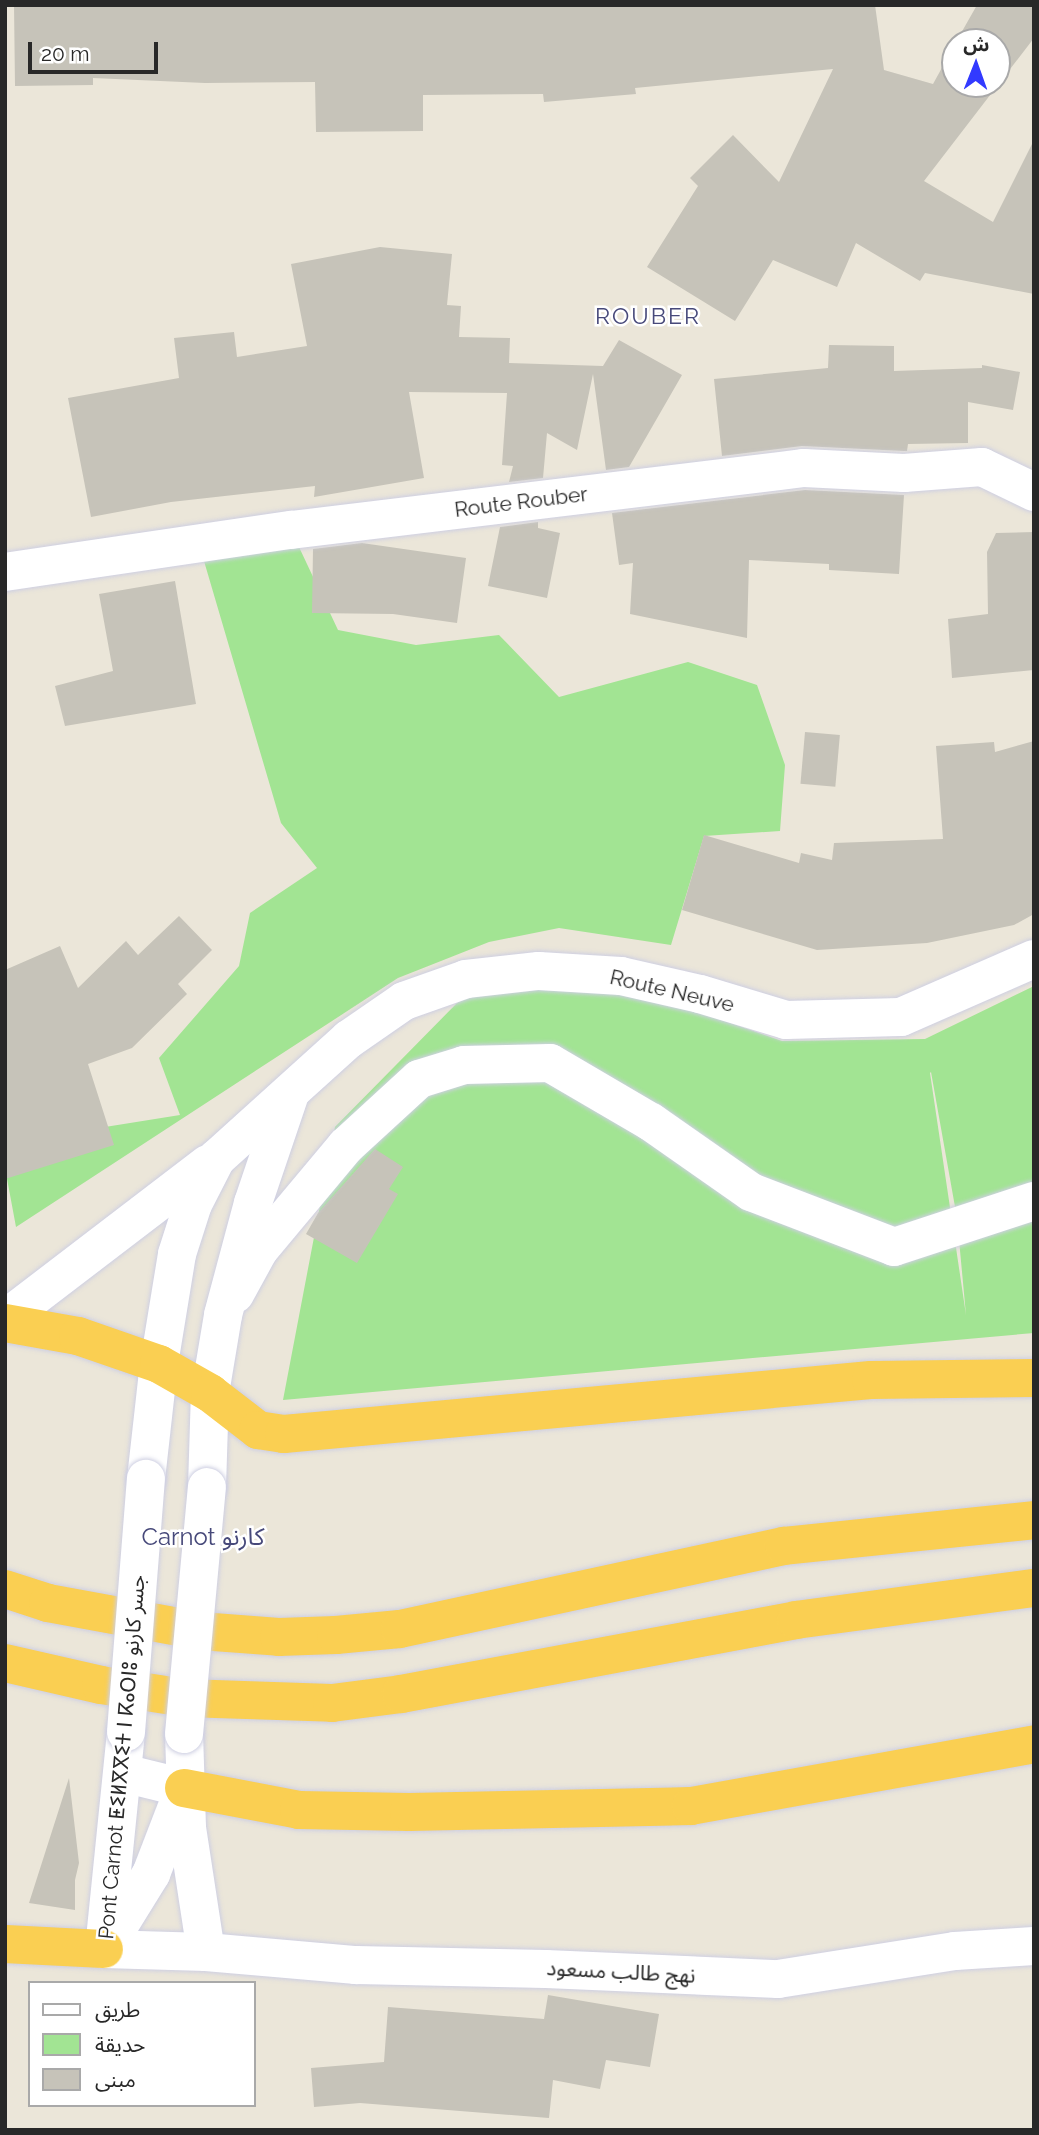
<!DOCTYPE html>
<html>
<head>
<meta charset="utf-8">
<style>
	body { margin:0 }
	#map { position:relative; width:1039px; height:2135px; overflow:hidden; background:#ebe6d9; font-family:Raleway,"Noto Sans Arabic","Noto Sans Tifinagh",sans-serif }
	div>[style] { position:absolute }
	.green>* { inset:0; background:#a2e493 }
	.building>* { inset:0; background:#c6c3b9; transform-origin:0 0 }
	.roads { filter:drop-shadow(0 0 2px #cecfe2) drop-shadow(0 0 2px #cecfe2) }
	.minor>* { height:38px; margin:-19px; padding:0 19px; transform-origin:19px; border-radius:19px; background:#fff }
	.tertiary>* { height:38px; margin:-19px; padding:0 19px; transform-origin:19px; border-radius:19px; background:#fff }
	.secondary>* { height:38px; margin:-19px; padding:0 19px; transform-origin:19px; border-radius:19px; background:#fff }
	.trunk>* { height:38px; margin:-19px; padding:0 19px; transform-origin:19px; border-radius:19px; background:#facf52 }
	.bridges { filter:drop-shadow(0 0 2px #cecfe2) drop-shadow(0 0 2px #cecfe2) }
	.secondary-bridge>* { height:38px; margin:-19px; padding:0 19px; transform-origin:19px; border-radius:19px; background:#fff }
	span { translate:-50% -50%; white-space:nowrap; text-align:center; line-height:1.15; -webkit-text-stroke:5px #fff; paint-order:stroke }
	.street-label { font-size:21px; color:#282828 }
	.neighbourhood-label { font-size:23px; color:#47497a; letter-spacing:2px }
	.quarter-label { font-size:24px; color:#47497a }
	.frame { position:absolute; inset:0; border:7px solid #282828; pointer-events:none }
	.legend { position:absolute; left:28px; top:1981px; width:228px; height:126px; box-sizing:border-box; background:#fff; border:2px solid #a9a9a9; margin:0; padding:9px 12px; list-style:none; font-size:21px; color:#282828 }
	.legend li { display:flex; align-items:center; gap:14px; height:35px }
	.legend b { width:35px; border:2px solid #a9a9a9 }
	.north { position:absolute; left:941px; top:28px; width:70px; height:70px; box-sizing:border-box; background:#fff; border:2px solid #a9a9a9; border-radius:50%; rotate:1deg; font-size:19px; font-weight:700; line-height:28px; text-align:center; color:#282828 }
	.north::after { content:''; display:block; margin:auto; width:24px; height:32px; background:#323aff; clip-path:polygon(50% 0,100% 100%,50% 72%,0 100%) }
	.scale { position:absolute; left:28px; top:42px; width:130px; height:32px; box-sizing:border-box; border:4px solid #282828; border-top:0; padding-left:9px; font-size:21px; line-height:24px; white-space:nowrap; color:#282828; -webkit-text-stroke:5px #fff; paint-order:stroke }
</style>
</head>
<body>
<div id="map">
	<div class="green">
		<div style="clip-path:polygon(291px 530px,338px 630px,416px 645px,499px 635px,559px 697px,688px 662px,757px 685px,785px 765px,780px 831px,704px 836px,671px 945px,559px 928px,489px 942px,398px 978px,16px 1227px,5px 1168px,5px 1143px,180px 1115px,159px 1058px,239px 966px,250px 913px,317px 868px,281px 823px,199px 544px)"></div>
		<div style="clip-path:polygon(evenodd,610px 981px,782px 1041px,925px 1039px,1034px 986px,1034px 1333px,283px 1400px,335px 1127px,457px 1003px,485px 986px,610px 981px,931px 1072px,957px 1218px,966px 1315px,930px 1073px,931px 1072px)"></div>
	</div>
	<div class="building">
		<div style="clip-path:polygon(14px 5px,875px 5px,884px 70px,933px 84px,955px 44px,955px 84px,997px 84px,997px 42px,956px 42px,977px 5px,1034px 5px,1034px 38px,924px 181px,993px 222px,1034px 140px,1034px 294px,925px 273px,920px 281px,856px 243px,837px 287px,773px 260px,735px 321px,647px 267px,698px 186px,690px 178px,733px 135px,779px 182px,833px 69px,635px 88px,636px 94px,544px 102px,543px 94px,423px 95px,423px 131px,316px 132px,315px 82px,205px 83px,93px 78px,93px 85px,15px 86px)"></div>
		<div style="clip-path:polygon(380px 247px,452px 254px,447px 305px,461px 306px,459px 337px,510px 338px,509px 363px,603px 366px,619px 340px,682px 375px,629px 467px,606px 470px,593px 374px,577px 450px,547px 433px,543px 478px,509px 482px,513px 466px,502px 465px,507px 393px,409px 392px,424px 478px,314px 497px,315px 486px,171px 502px,91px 517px,68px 398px,179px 378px,174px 338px,234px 332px,237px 357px,307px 346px,291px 264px)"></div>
		<div style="clip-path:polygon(829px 345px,894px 346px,894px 371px,982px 368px,982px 365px,1020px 372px,1013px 410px,968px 402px,968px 443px,908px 444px,907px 451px,904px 451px,802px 446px,722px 456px,714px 379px,828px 368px)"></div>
		<div style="clip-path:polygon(805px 490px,904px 495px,899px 574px,829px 570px,829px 564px,749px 560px,747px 638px,630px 614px,633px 563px,619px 565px,612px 513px)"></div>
		<div style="clip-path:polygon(538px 522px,538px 528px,560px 533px,547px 598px,488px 586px,500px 527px)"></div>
		<div style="clip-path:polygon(1034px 532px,1034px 670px,952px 678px,948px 619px,988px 614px,987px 552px,996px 533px)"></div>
		<div style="clip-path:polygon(362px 543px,466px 558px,457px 623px,393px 614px,312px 613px,313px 549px)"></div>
		<div style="clip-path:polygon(175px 581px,196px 704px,65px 726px,55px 686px,113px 671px,99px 594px)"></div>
		<div style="left:805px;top:732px;width:35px;height:52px;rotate:5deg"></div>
		<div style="clip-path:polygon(1034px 741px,1034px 914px,1014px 925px,927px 943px,817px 950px,682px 910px,704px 835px,799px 863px,801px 853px,832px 860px,834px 843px,943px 839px,936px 746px,994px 742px,995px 752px)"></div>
		<div style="clip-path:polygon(179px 916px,212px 950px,178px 984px,187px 994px,132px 1048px,88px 1064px,114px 1145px,5px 1179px,5px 970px,60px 946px,78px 988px,126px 941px,138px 955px)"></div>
		<div style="clip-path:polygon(375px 1149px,403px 1167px,389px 1189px,398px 1194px,357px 1263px,306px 1234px,318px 1213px)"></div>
		<div style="clip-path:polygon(69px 1778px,79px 1863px,75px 1880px,75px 1910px,29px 1903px)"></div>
		<div style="clip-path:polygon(548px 1995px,659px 2014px,650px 2067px,606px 2060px,600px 2089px,553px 2080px,549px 2118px,360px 2103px,314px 2107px,311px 2068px,384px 2062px,388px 2007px,544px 2019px)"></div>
	</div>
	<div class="roads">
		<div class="minor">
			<div style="left:5px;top:572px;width:289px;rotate:-8.4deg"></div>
			<div style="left:291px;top:530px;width:517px;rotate:-6.89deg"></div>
			<div style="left:804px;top:468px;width:100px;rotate:2.9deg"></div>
			<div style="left:904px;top:473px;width:78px;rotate:-4.4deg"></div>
			<div style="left:982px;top:467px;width:58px;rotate:25.7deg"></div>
			<div style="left:235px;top:1294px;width:50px;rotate:-61.4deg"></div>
			<div style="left:259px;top:1250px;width:136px;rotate:-50.1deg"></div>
			<div style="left:346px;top:1146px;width:99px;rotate:-42.5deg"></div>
			<div style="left:419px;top:1079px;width:47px;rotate:-17.3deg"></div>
			<div style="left:464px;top:1065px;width:86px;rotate:-1.3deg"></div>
			<div style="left:550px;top:1063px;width:117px;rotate:30.3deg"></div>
			<div style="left:651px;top:1122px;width:122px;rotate:35deg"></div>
			<div style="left:751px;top:1192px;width:153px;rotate:21deg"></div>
			<div style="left:894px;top:1247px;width:147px;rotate:-18.2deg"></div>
		</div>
		<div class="tertiary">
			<div style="left:206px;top:1952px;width:151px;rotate:5deg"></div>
			<div style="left:356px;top:1965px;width:190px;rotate:1.2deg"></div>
			<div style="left:546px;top:1969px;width:232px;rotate:2.5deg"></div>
			<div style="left:778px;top:1979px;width:179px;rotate:-9deg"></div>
			<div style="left:955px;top:1951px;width:79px;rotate:-3.6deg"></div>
		</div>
		<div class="secondary">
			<div style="left:5px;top:1319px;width:255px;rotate:-37.4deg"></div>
			<div style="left:146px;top:1479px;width:116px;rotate:-83.6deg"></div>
			<div style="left:159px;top:1364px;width:111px;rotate:-80.7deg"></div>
			<div style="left:177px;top:1254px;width:52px;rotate:-72.3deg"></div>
			<div style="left:193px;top:1204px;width:51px;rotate:-62.9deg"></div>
			<div style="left:216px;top:1159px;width:179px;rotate:-42.1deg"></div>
			<div style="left:349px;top:1039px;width:67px;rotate:-34.6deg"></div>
			<div style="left:404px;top:1001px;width:66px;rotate:-19.5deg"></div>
			<div style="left:466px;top:979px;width:73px;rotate:-6.3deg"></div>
			<div style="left:539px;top:971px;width:82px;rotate:3.5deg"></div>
			<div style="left:621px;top:976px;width:81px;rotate:12.8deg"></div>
			<div style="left:700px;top:994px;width:90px;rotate:16.8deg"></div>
			<div style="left:786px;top:1020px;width:115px;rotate:-1.5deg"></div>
			<div style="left:901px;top:1017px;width:145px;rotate:-23.6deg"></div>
			<div style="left:207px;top:1487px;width:94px;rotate:-88.2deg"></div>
			<div style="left:210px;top:1393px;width:79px;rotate:-80.5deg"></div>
			<div style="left:223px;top:1315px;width:116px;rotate:-75deg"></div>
			<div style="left:253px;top:1203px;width:115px;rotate:-71.3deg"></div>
			<div style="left:123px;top:1773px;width:63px;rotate:13.8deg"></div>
			<div style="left:107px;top:1945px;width:84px;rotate:-58.2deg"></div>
			<div style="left:151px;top:1874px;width:80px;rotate:-68.9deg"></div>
			<div style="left:104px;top:1949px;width:102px;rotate:1.7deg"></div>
			<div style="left:206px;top:1952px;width:125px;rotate:-98.7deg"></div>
			<div style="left:187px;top:1828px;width:94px;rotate:-91.8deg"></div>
			<div style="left:104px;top:1949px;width:218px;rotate:-84.2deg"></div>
		</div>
		<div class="trunk">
			<div style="left:5px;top:1323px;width:74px;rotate:10.1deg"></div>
			<div style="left:78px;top:1336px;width:86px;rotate:19.1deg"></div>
			<div style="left:159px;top:1364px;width:59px;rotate:29.6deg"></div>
			<div style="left:210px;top:1393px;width:61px;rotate:37.6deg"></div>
			<div style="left:258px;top:1430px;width:26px;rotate:9deg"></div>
			<div style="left:284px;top:1434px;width:589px;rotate:-5.26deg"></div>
			<div style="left:871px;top:1380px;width:163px;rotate:-0.7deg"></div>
			<div style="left:5px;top:1589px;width:45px;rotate:18deg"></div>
			<div style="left:48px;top:1603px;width:155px;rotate:10.4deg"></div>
			<div style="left:200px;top:1631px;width:79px;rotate:4.3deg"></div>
			<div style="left:279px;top:1637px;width:57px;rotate:-2deg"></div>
			<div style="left:336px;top:1635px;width:64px;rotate:-5.4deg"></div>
			<div style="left:400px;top:1629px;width:393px;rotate:-12.2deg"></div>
			<div style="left:784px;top:1546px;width:251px;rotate:-5.9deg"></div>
			<div style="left:5px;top:1663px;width:98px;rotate:12.9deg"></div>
			<div style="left:101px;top:1685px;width:85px;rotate:8.8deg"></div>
			<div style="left:185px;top:1698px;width:147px;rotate:1.9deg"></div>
			<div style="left:332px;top:1703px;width:70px;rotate:-7.4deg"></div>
			<div style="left:401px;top:1694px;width:402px;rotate:-10.6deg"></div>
			<div style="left:796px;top:1620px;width:240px;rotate:-7.7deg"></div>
			<div style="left:184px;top:1788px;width:117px;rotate:10.8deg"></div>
			<div style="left:299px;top:1810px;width:110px;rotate:1deg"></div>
			<div style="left:409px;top:1812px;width:282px;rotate:-1.2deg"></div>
			<div style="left:691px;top:1806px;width:349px;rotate:-10.2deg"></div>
			<div style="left:5px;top:1944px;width:99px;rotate:2.9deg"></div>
		</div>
	</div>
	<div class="bridges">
		<div class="secondary-bridge">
			<div style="left:126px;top:1732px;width:254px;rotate:-85.5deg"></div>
			<div style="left:184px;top:1734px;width:248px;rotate:-84.7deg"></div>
		</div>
	</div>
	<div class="street-label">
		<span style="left:521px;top:502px;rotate:-7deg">Route Rouber</span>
		<span style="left:672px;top:991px;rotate:13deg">Route Neuve</span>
		<span style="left:122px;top:1757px;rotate:-85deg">Pont Carnot ⵟⵉⵍⴳⴳⵉⵜ ⵏ ⴽⴰⵔⵏⵓ جسر كارنو</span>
		<span style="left:621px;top:1972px;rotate:3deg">نهج طالب مسعود</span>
	</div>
	<div class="neighbourhood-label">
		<span style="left:648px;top:316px">ROUBER</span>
	</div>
	<div class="quarter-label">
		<span style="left:203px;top:1537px">Carnot كارنو</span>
	</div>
	<div class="frame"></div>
	<ul class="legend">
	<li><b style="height:9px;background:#fff"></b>طريق</li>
	<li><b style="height:19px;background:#a2e493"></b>حديقة</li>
	<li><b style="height:19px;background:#c6c3b9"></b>مبنى</li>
	</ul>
	<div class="north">ش</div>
	<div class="scale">20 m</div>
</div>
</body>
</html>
